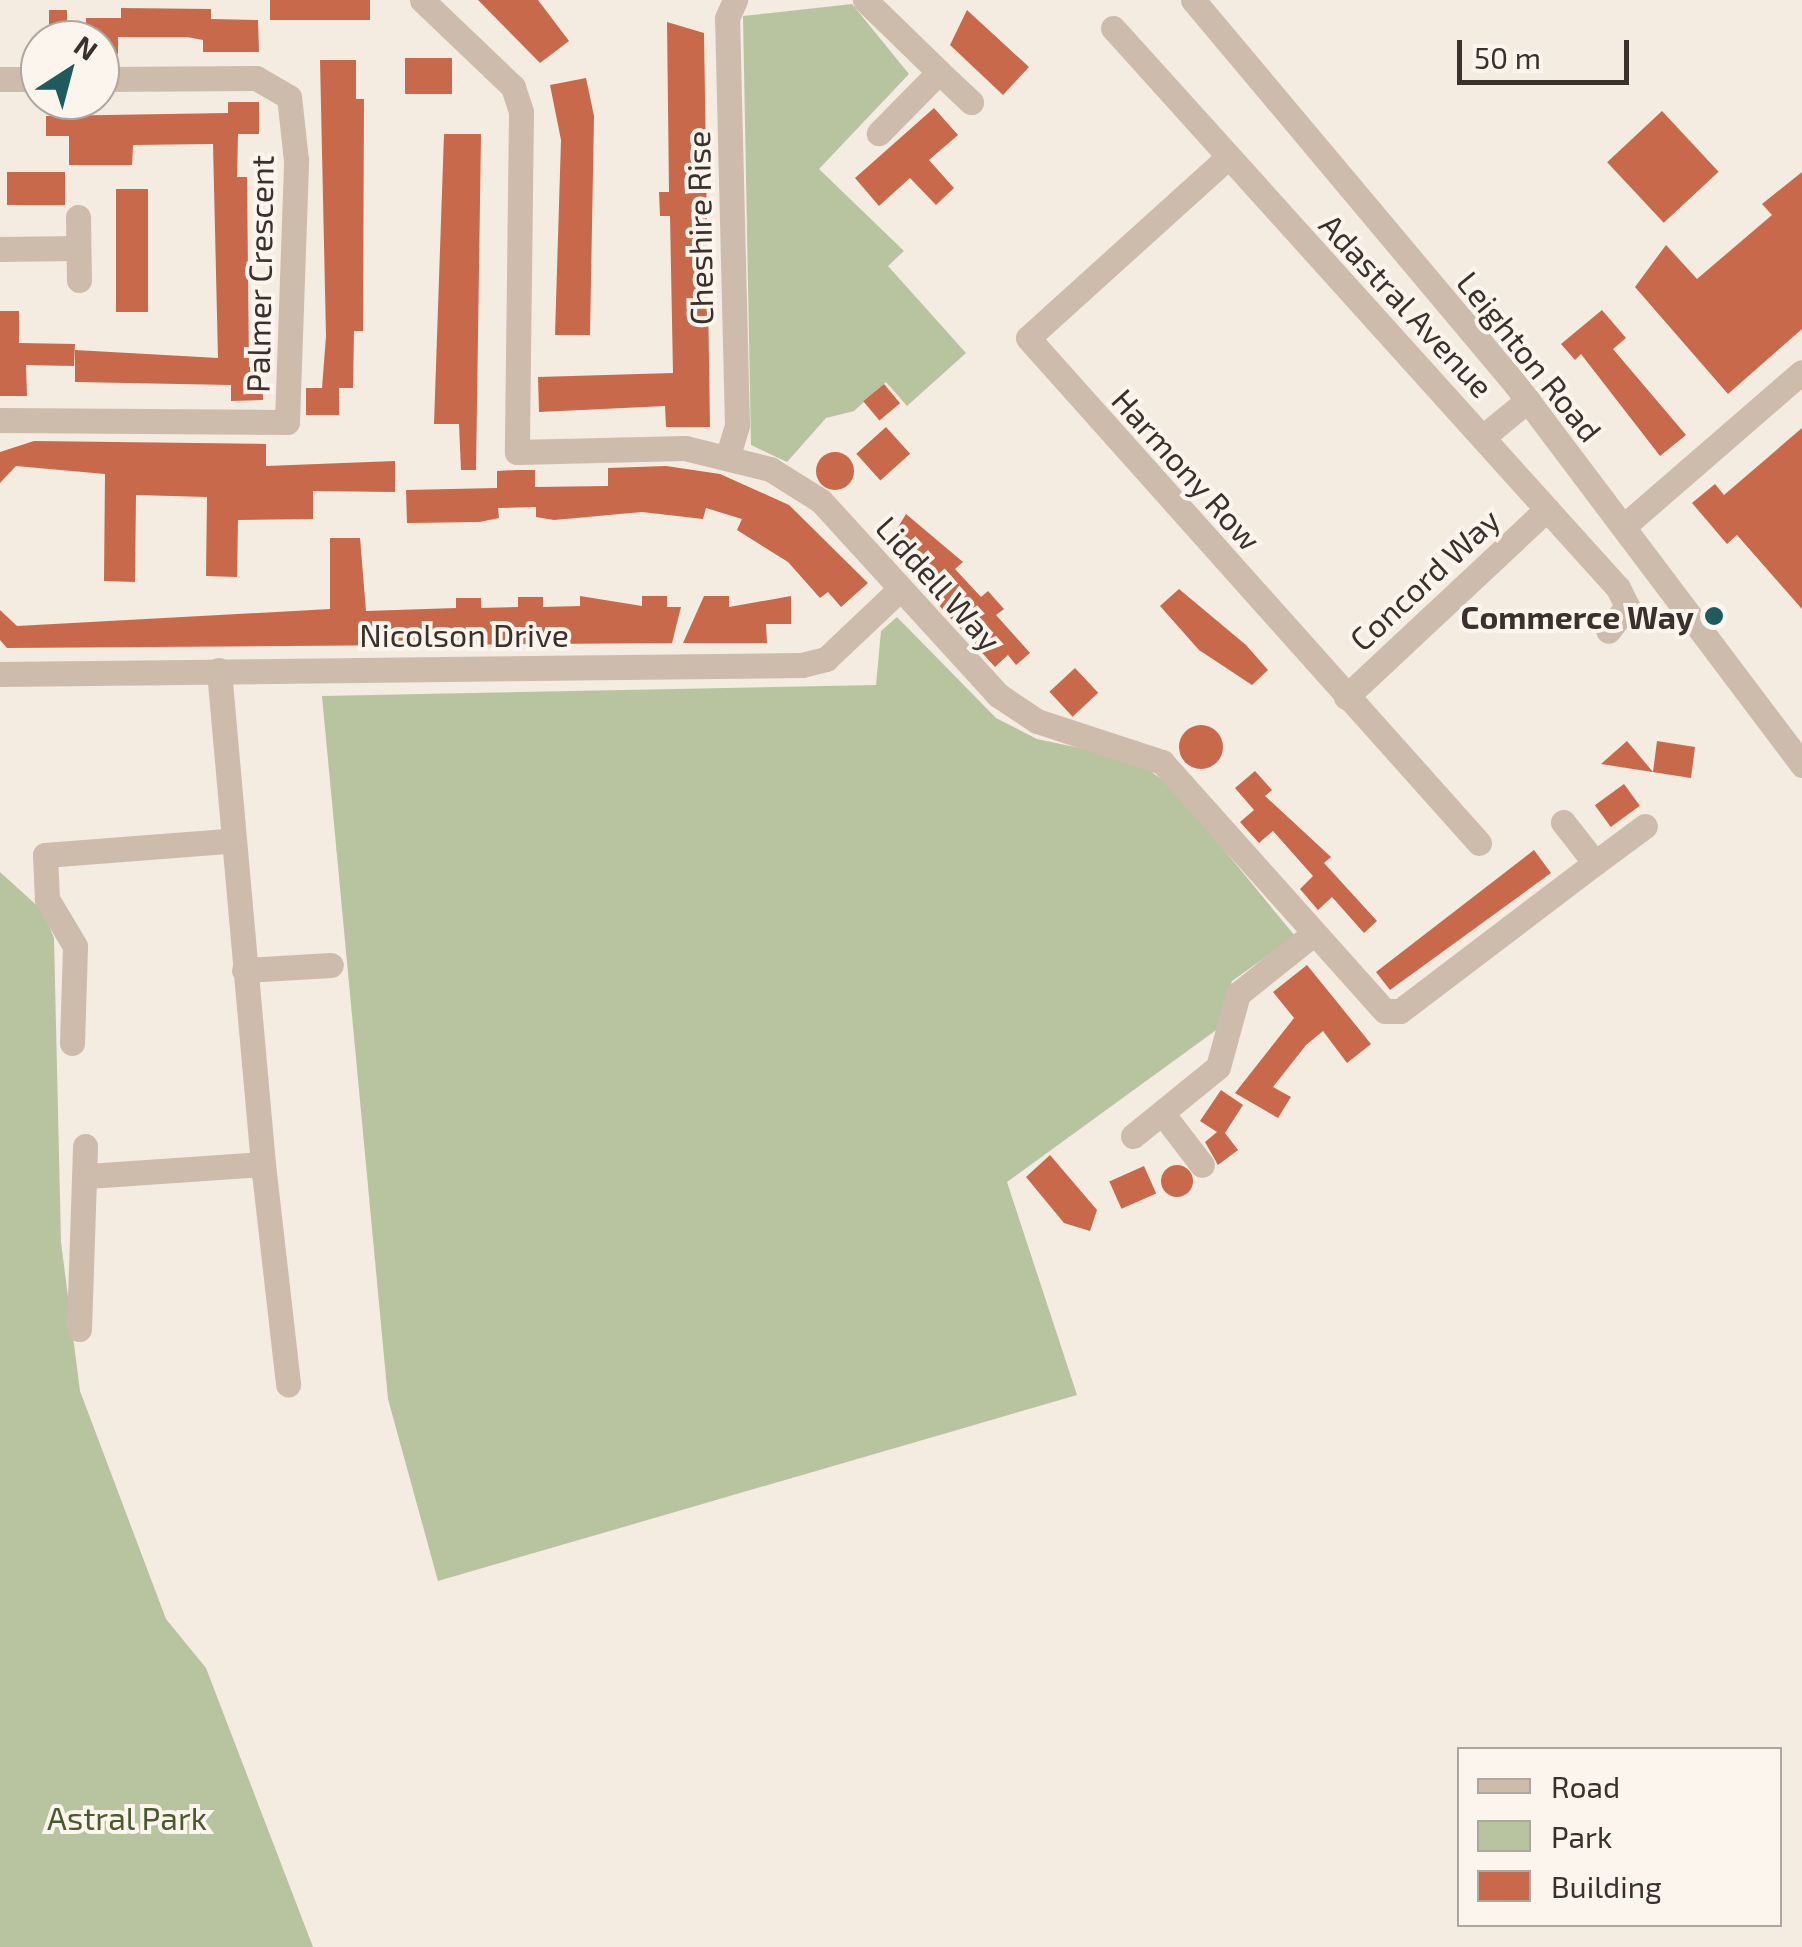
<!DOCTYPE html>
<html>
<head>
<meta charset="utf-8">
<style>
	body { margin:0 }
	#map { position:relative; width:1802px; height:1947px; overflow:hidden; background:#f4ebe1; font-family:"Exo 2",sans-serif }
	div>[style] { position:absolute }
	.green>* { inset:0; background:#b8c4a0 }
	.building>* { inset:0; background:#c8694b; transform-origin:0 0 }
	.round { border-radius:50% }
	.minor>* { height:25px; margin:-12.5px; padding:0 12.5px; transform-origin:12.5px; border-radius:12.5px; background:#cdbbac }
	.dots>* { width:28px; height:28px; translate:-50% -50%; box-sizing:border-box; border:5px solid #fbf5ee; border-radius:50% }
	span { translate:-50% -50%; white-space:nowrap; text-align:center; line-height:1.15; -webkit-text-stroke:8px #fbf5ee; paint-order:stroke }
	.street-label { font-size:32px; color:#3b302b }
	.poi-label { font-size:32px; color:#3b302b; font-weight:700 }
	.right { translate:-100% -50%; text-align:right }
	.park-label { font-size:32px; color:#4a5a2e }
	.legend { position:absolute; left:1457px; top:1747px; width:325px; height:180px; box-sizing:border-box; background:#fbf5ee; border:2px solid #aea6a0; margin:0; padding:12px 18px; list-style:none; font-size:30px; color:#3b302b }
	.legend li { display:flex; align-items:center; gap:20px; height:50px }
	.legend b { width:50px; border:2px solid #aea6a0 }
	.north { position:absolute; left:20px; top:20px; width:100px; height:100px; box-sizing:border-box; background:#fbf5ee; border:2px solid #aea6a0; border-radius:50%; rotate:36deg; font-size:28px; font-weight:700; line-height:40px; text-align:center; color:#3b302b }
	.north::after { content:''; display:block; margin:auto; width:35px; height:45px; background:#1f5a5e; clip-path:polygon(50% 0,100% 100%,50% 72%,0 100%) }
	.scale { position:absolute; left:1457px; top:40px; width:172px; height:45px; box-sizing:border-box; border:5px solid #3b302b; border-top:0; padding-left:12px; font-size:30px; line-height:35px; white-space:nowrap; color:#3b302b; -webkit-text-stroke:8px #fbf5ee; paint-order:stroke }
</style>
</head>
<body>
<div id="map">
	<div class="green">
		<div style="clip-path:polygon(852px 4px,909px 74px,819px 169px,904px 251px,888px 266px,966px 353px,907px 406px,886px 382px,854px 411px,826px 418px,787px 462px,751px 445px,743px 16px)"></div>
		<div style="clip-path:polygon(897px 617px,996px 718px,1037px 739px,1136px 760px,1174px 789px,1295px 936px,1232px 981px,1219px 1028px,1007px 1182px,1077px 1395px,438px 1581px,388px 1399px,322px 696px,876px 685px,881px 631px)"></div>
		<div style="clip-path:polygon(0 872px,43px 911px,54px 938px,61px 1242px,80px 1391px,166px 1619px,206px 1668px,313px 1947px,0 1947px)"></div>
	</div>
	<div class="building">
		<div style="left:270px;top:0;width:100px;height:20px"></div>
		<div style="clip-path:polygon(478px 0,538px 0,569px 41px,540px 63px)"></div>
		<div style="clip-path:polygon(121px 8px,211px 9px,211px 19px,258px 20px,259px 52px,203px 52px,203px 40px,187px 37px,118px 37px,118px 54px,100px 54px,100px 40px,86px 40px,86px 18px,121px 18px)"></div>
		<div style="left:67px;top:10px;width:22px;height:18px;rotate:90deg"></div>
		<div style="clip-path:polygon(967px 10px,1029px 67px,1003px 95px,950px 45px)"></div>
		<div style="clip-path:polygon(667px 22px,704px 33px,710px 427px,666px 427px,665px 406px,539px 412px,538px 377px,673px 373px,670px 216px,660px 216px,659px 192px,669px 192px)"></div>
		<div style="left:405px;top:58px;width:47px;height:36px"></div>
		<div style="clip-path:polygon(320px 60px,356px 60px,356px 99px,364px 99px,363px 331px,354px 331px,353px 388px,339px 388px,339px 415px,306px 415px,306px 388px,322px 388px,326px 336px)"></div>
		<div style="clip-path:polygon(586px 78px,594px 116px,590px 335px,555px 335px,561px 140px,550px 85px)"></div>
		<div style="clip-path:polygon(228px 102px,259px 102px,259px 134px,238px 134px,237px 177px,247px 177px,249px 367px,263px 367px,263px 400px,231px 401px,231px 385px,75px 382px,75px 350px,218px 358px,213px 144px,133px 145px,132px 165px,69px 165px,69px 136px,46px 136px,46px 116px,228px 113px)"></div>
		<div style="clip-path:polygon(934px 108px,958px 135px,929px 160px,954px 188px,936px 205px,910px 178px,879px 206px,855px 178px)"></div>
		<div style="left:1662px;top:111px;width:83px;height:75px;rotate:47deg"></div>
		<div style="clip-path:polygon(444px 134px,481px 134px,476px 470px,461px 470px,459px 424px,434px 424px)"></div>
		<div style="left:7px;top:172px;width:58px;height:33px"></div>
		<div style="clip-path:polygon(1802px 172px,1802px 329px,1728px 394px,1635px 287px,1666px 245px,1697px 279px,1772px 215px,1762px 204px)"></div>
		<div style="left:116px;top:189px;width:32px;height:123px"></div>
		<div style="clip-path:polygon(1602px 310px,1626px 338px,1613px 349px,1686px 435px,1660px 456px,1581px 354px,1575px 360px,1561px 344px)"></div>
		<div style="clip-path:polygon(0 311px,19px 311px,19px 343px,75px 344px,74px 366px,26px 365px,27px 396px,0 396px)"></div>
		<div style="left:884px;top:384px;width:25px;height:27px;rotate:50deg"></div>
		<div style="left:886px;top:427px;width:36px;height:40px;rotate:48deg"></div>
		<div style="clip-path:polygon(1802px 428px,1802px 609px,1737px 535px,1727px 544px,1692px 503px,1715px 484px,1724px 495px)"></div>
		<div style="clip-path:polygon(34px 441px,266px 444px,266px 466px,395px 461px,395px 492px,313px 491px,313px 519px,238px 520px,237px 577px,206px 576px,207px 497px,136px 495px,135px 582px,104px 581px,105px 474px,16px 466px,0 483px,0 452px)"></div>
		<div class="round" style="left:816px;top:452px;width:38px;height:38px"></div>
		<div style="clip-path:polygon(666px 466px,720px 474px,789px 505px,868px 583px,841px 607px,828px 592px,820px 598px,788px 562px,737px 530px,742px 519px,706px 508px,703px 519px,642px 512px,554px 520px,536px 517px,536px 507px,498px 508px,499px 518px,479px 522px,407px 523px,406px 490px,497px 488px,497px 471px,517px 470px,535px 470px,535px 487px,608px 486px,608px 468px)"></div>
		<div style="clip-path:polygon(906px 514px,963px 562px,955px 569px,981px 597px,988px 591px,1004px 609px,996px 615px,1030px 653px,1016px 665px,1008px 655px,995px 667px,886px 547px)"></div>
		<div style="clip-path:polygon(330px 538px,360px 538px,366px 611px,456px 608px,456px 598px,481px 598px,481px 608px,518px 607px,518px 597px,543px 597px,543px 607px,580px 606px,580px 596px,642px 606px,642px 596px,667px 596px,667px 607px,681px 607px,672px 643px,7px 648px,0 640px,0 610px,17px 626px,330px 609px)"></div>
		<div style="clip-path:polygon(1179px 589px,1246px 645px,1268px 670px,1252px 685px,1199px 650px,1160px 606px)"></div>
		<div style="clip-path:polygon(704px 596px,729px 596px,729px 607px,791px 596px,791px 624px,766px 624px,767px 643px,683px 643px)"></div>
		<div style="left:1075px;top:668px;width:34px;height:35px;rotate:47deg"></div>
		<div class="round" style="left:1179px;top:725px;width:44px;height:44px"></div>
		<div style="clip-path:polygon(1627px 741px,1653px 772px,1657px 741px,1695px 747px,1691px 778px,1601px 764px)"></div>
		<div style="clip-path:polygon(1255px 771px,1272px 790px,1265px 796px,1331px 857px,1324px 863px,1377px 921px,1364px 933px,1332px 897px,1318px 910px,1300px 889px,1313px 876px,1273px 831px,1259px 843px,1240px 822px,1254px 810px,1235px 788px)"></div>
		<div style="left:1624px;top:784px;width:27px;height:36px;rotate:54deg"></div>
		<div style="clip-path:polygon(1534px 850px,1551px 873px,1390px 990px,1376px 972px)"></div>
		<div style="clip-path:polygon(1307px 965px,1371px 1044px,1347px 1063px,1323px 1031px,1306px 1045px,1273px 1087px,1291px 1097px,1278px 1118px,1235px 1093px,1294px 1018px,1273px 992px)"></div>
		<div style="clip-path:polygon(1221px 1090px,1243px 1105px,1225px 1133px,1238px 1150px,1218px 1165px,1205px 1142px,1217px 1132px,1200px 1121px)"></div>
		<div style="clip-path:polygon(1050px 1155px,1097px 1210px,1090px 1231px,1064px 1223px,1026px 1177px)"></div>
		<div class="round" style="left:1161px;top:1165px;width:32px;height:32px"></div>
		<div style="left:1144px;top:1166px;width:30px;height:38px;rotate:66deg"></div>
	</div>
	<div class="minor">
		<div style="left:422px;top:0;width:126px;rotate:43.7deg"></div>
		<div style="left:513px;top:87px;width:26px;rotate:72deg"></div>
		<div style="left:521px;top:112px;width:340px;rotate:90.7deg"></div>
		<div style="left:517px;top:452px;width:168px;rotate:-1.4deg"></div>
		<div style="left:685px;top:448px;width:88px;rotate:13.9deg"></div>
		<div style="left:770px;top:469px;width:60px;rotate:32.1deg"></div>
		<div style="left:821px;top:501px;width:263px;rotate:47.6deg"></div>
		<div style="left:998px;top:695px;width:47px;rotate:33.7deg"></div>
		<div style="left:1037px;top:721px;width:132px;rotate:18.2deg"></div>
		<div style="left:1162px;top:762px;width:334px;rotate:48.2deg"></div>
		<div style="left:1385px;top:1011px;width:15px"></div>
		<div style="left:1400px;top:1011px;width:245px;rotate:-37.2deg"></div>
		<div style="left:1595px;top:863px;width:52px;rotate:-128deg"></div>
		<div style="left:865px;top:0;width:103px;rotate:44.2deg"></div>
		<div style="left:939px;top:72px;width:86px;rotate:134.5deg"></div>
		<div style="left:1193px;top:0;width:503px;rotate:50deg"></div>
		<div style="left:1516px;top:385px;width:476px;rotate:53deg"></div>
		<div style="left:1113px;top:28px;width:754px;rotate:47.96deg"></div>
		<div style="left:1618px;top:588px;width:20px;rotate:63deg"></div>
		<div style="left:1627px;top:606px;width:31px;rotate:127deg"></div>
		<div style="left:939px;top:72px;width:44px;rotate:43.2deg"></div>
		<div style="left:0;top:79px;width:40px"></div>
		<div style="left:1227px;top:158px;width:268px;rotate:137.9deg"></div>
		<div style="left:1028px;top:338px;width:677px;rotate:48.23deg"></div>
		<div style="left:78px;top:217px;width:63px;rotate:89.1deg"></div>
		<div style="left:0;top:249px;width:78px;rotate:-0.7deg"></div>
		<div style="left:0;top:420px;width:287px;rotate:0.4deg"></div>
		<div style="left:287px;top:422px;width:262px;rotate:-88deg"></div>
		<div style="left:296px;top:160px;width:63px;rotate:-96.3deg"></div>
		<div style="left:289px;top:97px;width:38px;rotate:-150deg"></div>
		<div style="left:256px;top:78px;width:156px;rotate:179.6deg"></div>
		<div style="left:1484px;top:436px;width:57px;rotate:-39.3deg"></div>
		<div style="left:728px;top:455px;width:31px;rotate:-73deg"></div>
		<div style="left:737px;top:425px;width:407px;rotate:-91.4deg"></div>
		<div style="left:727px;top:18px;width:20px;rotate:-66deg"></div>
		<div style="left:1624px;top:526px;width:235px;rotate:-40.9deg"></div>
		<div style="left:0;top:674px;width:802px;rotate:-0.64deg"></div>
		<div style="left:802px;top:665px;width:25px;rotate:-14deg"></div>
		<div style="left:826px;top:659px;width:102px;rotate:-43.4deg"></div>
		<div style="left:1346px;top:697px;width:275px;rotate:-43.1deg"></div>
		<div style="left:1595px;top:863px;width:62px;rotate:-36.5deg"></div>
		<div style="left:244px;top:970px;width:87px;rotate:-3.3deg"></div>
		<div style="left:72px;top:1043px;width:97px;rotate:-88.2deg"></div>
		<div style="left:75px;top:946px;width:55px;rotate:-120.8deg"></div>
		<div style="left:47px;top:899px;width:44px;rotate:-92.6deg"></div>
		<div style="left:45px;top:855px;width:185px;rotate:-4.4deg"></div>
		<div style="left:1163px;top:1114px;width:64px;rotate:52.6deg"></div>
		<div style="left:1133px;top:1136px;width:109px;rotate:-39.1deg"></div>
		<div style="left:1218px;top:1067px;width:76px;rotate:-74.7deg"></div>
		<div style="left:1238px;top:994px;width:95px;rotate:-38.6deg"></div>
		<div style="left:263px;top:1164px;width:222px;rotate:83.5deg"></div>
		<div style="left:88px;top:1176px;width:175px;rotate:-3.9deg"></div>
		<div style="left:263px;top:1164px;width:496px;rotate:-95.1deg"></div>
		<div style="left:79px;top:1329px;width:183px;rotate:-88.1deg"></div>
	</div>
	<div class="dots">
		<div style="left:1714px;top:616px;background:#1f5a5e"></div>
	</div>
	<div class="street-label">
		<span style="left:699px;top:228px;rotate:-91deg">Cheshire Rise</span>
		<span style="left:259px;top:274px;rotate:-89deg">Palmer Crescent</span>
		<span style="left:1407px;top:305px;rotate:47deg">Adastral Avenue</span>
		<span style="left:1530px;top:356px;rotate:51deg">Leighton Road</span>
		<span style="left:1187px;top:469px;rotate:48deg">Harmony Row</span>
		<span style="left:1424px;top:579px;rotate:-43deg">Concord Way</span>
		<span style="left:939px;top:583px;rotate:48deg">Liddell Way</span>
		<span style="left:464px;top:634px">Nicolson Drive</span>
	</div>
	<div class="poi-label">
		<span class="right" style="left:1694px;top:616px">Commerce Way</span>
	</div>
	<div class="park-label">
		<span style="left:127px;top:1817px">Astral Park</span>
	</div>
	<ul class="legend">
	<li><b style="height:12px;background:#cdbbac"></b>Road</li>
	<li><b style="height:28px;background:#b8c4a0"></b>Park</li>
	<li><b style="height:28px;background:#c8694b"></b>Building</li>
	</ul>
	<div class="north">N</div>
	<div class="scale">50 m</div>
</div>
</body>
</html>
